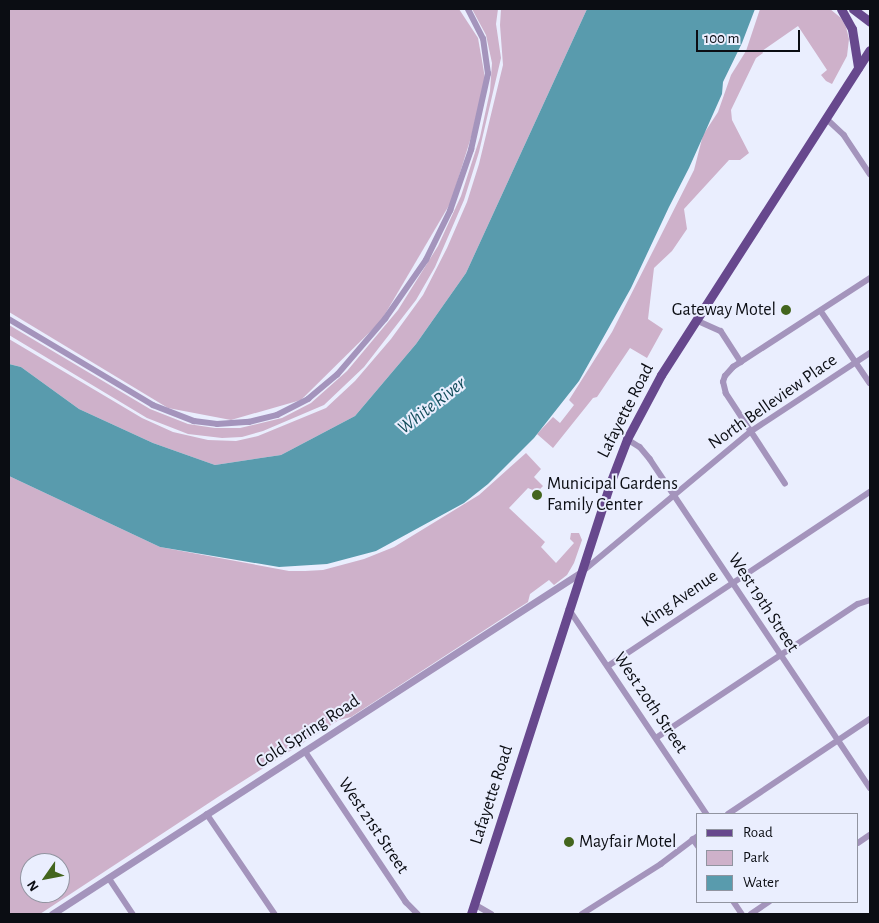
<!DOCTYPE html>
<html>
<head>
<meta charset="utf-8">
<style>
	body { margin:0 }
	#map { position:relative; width:879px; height:923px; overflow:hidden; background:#eaeefe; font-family:"Alegreya Sans",sans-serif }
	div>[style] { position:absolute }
	.green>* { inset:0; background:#ceb1ca }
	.water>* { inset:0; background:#599bad }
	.minor>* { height:5.5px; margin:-2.75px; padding:0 2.75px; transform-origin:2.75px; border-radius:2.75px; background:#a494bc }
	.tertiary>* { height:7px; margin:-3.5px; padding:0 3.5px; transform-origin:3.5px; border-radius:3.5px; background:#a494bc }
	.primary>* { height:9px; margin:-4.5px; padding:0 4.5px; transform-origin:4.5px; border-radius:4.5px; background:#67488d }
	.dots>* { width:14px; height:14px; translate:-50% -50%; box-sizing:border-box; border:2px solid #eaeefe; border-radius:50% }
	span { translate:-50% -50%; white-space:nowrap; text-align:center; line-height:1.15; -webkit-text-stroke:4px #eaeefe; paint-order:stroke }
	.poi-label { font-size:18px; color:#0b0d13 }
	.right { translate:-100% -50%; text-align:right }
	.left { translate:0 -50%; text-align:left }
	.street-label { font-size:18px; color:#0b0d13 }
	.water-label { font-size:19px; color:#124c5a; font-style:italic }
	.frame { position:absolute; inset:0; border:10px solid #0b0d13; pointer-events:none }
	.legend { position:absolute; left:696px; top:813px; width:162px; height:90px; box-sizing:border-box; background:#eaeefe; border:1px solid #9194a0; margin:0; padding:6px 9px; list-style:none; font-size:15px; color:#0b0d13 }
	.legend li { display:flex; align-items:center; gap:10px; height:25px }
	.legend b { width:25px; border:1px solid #9194a0 }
	.north { position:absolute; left:20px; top:853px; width:50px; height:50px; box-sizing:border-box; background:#eaeefe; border:1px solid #9194a0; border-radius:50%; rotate:237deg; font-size:14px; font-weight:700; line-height:20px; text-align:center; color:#0b0d13 }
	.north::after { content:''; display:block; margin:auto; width:18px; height:22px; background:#43651d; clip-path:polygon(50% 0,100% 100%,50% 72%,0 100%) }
	.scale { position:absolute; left:696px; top:30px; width:104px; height:22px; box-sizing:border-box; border:2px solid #0b0d13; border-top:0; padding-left:6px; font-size:15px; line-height:18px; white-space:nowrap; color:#0b0d13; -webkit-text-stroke:4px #eaeefe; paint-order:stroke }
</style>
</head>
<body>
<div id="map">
	<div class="green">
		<div style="clip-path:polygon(9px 9px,459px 9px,478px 38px,485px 78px,472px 134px,451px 202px,381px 321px,301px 400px,231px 420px,168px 408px,9px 312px)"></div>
		<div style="clip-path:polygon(472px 9px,498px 9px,496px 24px,501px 58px,479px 152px,464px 200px,435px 267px,416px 300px,364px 367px,324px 405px,263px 431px,242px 437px,222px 438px,188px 434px,147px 418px,9px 335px,9px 325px,150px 409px,188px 424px,215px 428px,240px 428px,282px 418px,311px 403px,347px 371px,398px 310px,438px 246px,461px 196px,480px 137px,490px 91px,492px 63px,486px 35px)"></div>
		<div style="clip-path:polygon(501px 9px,587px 9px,466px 273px,416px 344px,355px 416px,281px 455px,215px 465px,153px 443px,79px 409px,21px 367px,9px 364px,9px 339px,142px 418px,173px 432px,208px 440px,236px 441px,258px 436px,326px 408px,355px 381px,391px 339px,423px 295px,447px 248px,467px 202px,479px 164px,503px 65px,500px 25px)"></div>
		<div style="clip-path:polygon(760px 9px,830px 9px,841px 18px,846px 27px,849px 39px,847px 56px,832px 84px,826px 81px,821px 75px,827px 70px,798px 26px,762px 51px,763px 53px,756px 58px,731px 110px,732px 120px,749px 153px,740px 160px,729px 160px,684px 209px,687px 229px,672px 251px,654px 268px,648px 319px,663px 329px,647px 358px,630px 348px,597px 397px,593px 398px,553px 448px,537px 434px,553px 417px,560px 423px,574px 405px,569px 400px,612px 332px,694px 170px,703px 135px,718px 112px,731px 75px,746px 51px)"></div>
		<div style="clip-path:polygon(evenodd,526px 453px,541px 469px,534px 477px,543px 486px,537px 492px,528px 488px,509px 508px,545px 542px,541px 547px,556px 563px,574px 543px,570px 539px,571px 533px,579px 533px,582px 540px,574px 563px,567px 575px,554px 585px,549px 580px,530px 594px,528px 602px,500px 620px,351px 717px,339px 720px,221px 795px,40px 914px,9px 914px,9px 476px,160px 547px,289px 571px,305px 571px,323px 570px,364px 559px,394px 547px,479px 495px,526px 453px,30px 863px,60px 863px,60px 893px,30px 893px,30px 863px)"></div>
	</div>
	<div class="water">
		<div style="clip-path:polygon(587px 9px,755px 9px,742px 43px,723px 82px,722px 94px,689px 168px,669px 207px,631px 288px,579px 381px,534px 438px,488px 484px,464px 503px,376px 551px,327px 564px,279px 567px,160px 547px,9px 476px,9px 364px,21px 367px,79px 409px,153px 443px,215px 465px,281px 455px,355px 416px,416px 344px,466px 273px)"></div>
	</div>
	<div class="minor">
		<div style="left:826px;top:118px;width:25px;rotate:43deg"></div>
		<div style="left:844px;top:135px;width:47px;rotate:56.3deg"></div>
		<div style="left:821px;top:311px;width:87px;rotate:55.8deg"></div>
		<div style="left:9px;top:319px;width:168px;rotate:30.8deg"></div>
		<div style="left:153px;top:405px;width:44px;rotate:21.3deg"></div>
		<div style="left:194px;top:421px;width:23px;rotate:7deg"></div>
		<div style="left:217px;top:424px;width:32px;rotate:-4deg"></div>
		<div style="left:249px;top:422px;width:29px;rotate:-14deg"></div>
		<div style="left:277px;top:415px;width:35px;rotate:-27deg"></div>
		<div style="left:308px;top:399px;width:38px;rotate:-40deg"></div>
		<div style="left:337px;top:375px;width:74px;rotate:-49.4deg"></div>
		<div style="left:385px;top:319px;width:72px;rotate:-55.2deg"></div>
		<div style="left:426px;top:260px;width:55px;rotate:-63.9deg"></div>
		<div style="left:450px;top:211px;width:65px;rotate:-71deg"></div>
		<div style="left:471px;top:150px;width:78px;rotate:-77.4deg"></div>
		<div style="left:488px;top:74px;width:35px;rotate:-98deg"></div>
		<div style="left:483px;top:39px;width:34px;rotate:-117deg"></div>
		<div style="left:696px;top:320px;width:27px;rotate:24deg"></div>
		<div style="left:721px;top:331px;width:37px;rotate:57deg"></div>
		<div style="left:627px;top:439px;width:15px;rotate:32deg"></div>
		<div style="left:640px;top:447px;width:16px;rotate:50deg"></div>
		<div style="left:650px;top:459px;width:396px;rotate:56.2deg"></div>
		<div style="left:785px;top:484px;width:108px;rotate:-123.2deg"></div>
		<div style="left:726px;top:394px;width:12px;rotate:-104deg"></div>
		<div style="left:723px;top:382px;width:6px;rotate:-72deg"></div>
		<div style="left:725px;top:376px;width:12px;rotate:-48deg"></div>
		<div style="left:733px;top:367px;width:163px;rotate:-33deg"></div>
		<div style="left:582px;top:572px;width:219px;rotate:-39.8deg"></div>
		<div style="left:750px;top:432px;width:144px;rotate:-33.4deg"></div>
		<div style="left:569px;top:609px;width:247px;rotate:56.1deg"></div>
		<div style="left:608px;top:666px;width:315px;rotate:-33.6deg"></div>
		<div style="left:656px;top:738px;width:242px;rotate:-33.6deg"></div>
		<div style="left:858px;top:604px;width:13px;rotate:-18deg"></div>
		<div style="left:305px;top:751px;width:182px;rotate:56.2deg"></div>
		<div style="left:406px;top:902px;width:17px;rotate:45deg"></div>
		<div style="left:207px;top:814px;width:121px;rotate:55.8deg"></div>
		<div style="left:728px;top:814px;width:171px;rotate:-33.8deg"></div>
		<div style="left:693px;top:839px;width:9px;rotate:54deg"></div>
		<div style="left:858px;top:843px;width:14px;rotate:-34deg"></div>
		<div style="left:109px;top:878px;width:43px;rotate:56.3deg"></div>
		<div style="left:734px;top:902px;width:14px;rotate:56deg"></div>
		<div style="left:474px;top:904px;width:20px;rotate:30deg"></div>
		<div style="left:582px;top:914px;width:93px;rotate:-32.3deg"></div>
		<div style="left:661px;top:864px;width:46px;rotate:-37.1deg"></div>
		<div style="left:751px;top:914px;width:22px;rotate:-34deg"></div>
	</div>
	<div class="tertiary">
		<div style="left:52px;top:914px;width:629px;rotate:-32.86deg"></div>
	</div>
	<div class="primary">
		<div style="left:841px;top:9px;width:23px;rotate:61deg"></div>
		<div style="left:852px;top:29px;width:39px;rotate:81deg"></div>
		<div style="left:853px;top:9px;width:21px;rotate:37deg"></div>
		<div style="left:471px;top:914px;width:450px;rotate:-72.1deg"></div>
		<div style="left:609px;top:486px;width:50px;rotate:-69deg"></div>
		<div style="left:627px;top:439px;width:72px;rotate:-62deg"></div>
		<div style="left:661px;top:375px;width:386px;rotate:-57.3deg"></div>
	</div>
	<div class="dots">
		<div style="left:786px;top:310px;background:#43651d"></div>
		<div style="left:537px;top:495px;background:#43651d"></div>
		<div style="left:569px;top:842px;background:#43651d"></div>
	</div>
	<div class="poi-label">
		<span class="right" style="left:776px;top:310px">Gateway Motel</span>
		<span class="left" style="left:547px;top:495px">Municipal Gardens<br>Family Center</span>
		<span class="left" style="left:579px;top:842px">Mayfair Motel</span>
	</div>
	<div class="street-label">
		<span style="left:773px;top:402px;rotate:-35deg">North Belleview Place</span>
		<span style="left:626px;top:411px;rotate:-63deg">Lafayette Road</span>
		<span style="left:680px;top:599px;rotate:-34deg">King Avenue</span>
		<span style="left:763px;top:603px;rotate:57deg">West 19th Street</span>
		<span style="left:650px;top:703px;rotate:56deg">West 20th Street</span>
		<span style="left:308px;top:732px;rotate:-33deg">Cold Spring Road</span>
		<span style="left:492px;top:795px;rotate:-72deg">Lafayette Road</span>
		<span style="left:373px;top:826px;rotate:56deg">West 21st Street</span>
	</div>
	<div class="water-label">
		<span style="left:432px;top:406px;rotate:-38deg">White River</span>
	</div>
	<div class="frame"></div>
	<ul class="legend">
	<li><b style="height:6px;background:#67488d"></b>Road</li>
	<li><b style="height:14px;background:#ceb1ca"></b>Park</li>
	<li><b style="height:14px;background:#599bad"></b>Water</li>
	</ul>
	<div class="north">N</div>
	<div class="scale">100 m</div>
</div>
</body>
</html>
